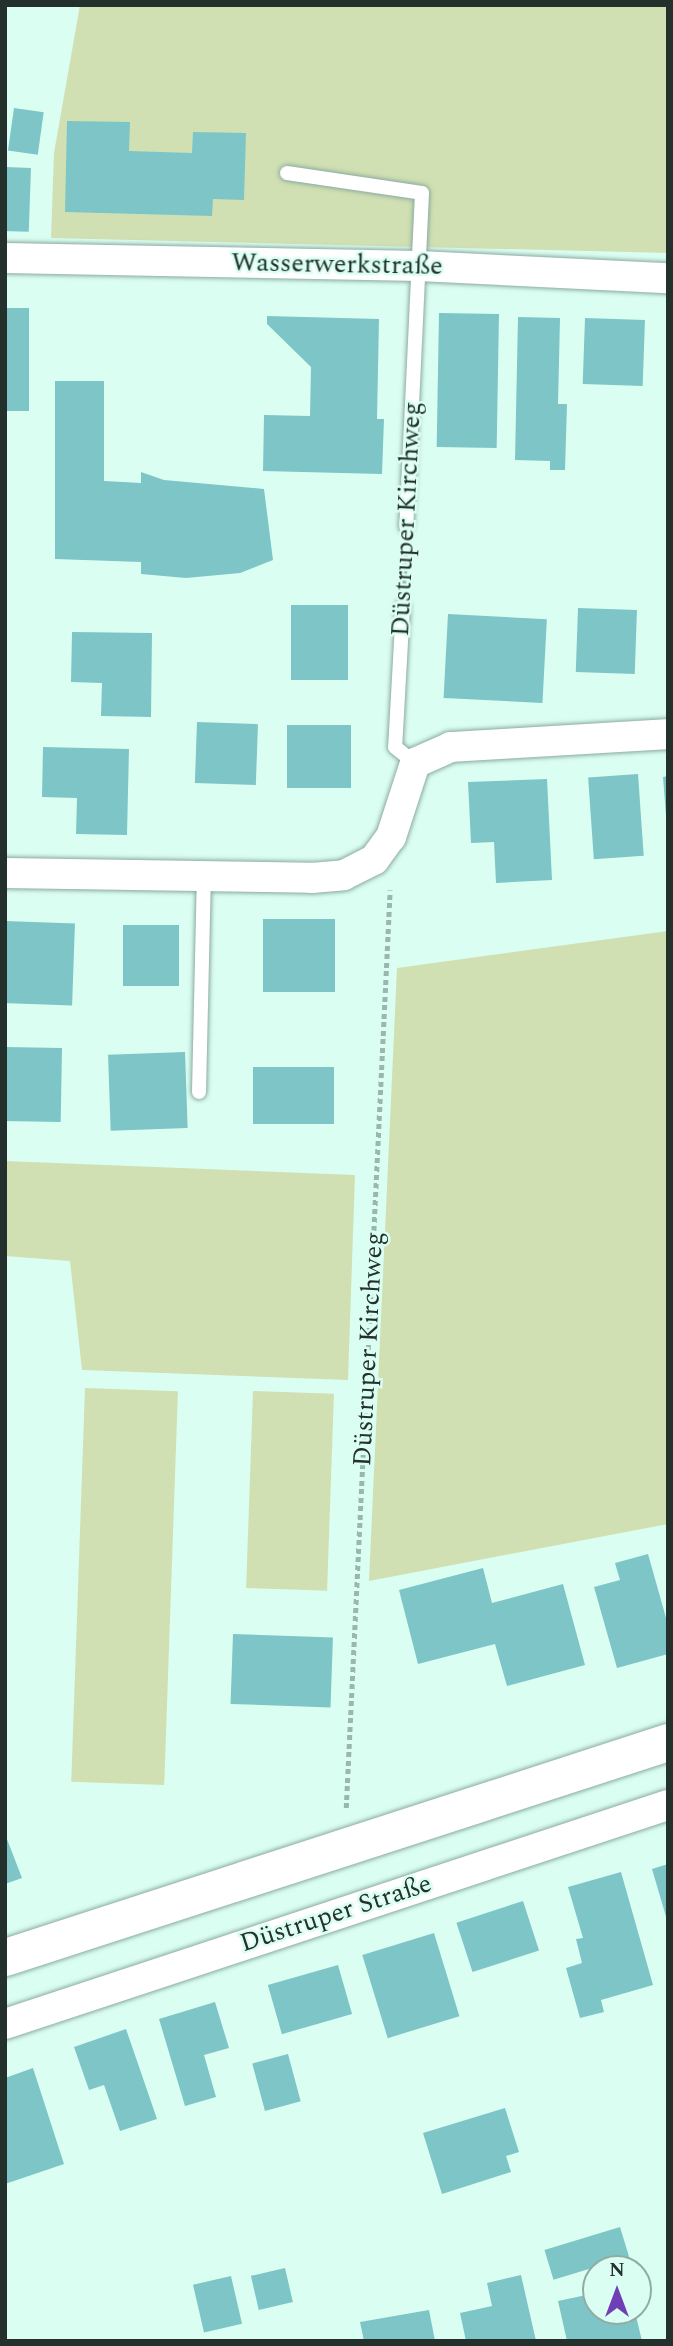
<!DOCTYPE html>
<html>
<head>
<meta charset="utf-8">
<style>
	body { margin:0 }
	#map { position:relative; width:673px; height:2346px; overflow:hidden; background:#dbfef2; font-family:Spectral,serif }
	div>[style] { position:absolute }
	.green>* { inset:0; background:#d0e0b2; transform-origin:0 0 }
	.building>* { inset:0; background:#7dc5c7; transform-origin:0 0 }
	.path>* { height:4.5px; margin-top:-2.25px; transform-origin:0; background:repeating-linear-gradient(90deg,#9ab6ad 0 5px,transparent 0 8.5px) }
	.roads { filter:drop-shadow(0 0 2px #8baba0) drop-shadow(0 0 2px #8baba0) }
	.service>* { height:14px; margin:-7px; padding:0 7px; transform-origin:7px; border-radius:7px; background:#fff }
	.minor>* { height:30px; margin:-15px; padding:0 15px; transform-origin:15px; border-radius:15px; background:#fff }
	.tertiary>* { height:37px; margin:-18.5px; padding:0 18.5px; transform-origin:18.5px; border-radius:18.5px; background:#fff }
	span { translate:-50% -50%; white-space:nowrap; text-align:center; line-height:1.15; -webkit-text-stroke:5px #dbfef2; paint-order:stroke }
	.street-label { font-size:26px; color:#23302c }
	.frame { position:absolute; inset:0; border:7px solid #23302c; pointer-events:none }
	.north { position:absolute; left:582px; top:2255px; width:70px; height:70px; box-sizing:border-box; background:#dbfef2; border:2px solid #91aca3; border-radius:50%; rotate:0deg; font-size:19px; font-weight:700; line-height:28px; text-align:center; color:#23302c }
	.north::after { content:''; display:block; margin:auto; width:24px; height:32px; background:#6f3fb6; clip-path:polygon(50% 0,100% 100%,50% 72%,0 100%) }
</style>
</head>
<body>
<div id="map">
	<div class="green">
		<div style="clip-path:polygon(80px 5px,668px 5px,668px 253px,51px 238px,54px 153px)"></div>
		<div style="clip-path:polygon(668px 931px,668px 1524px,369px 1581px,397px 968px)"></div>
		<div style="clip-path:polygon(5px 1161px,355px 1175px,348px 1380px,82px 1370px,70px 1261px,5px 1256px)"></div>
		<div style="left:85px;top:1388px;width:93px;height:394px;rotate:2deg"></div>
		<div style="left:253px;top:1391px;width:81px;height:197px;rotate:2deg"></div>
	</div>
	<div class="building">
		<div style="left:14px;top:108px;width:30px;height:43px;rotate:8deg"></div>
		<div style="clip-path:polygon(67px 121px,130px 122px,129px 151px,192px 153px,193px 132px,246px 133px,244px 200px,213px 199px,212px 216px,65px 212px)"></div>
		<div style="left:5px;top:167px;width:26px;height:64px;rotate:2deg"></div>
		<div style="left:5px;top:308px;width:24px;height:103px"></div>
		<div style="left:439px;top:313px;width:60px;height:134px;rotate:1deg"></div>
		<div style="clip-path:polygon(267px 316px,379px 319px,377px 419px,384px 419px,382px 474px,263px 471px,264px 415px,310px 416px,311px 367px,267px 324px)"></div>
		<div style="clip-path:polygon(518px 317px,560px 318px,558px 404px,567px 404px,565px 470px,550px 470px,550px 461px,515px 460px)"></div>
		<div style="left:585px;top:318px;width:60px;height:66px;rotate:2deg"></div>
		<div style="clip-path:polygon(55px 381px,104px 381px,104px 481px,141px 483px,141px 472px,164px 480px,264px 489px,273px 560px,240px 573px,186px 578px,141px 574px,141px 562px,55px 559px)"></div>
		<div style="left:291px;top:605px;width:57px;height:75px"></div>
		<div style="left:578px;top:608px;width:59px;height:64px;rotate:2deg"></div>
		<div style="left:448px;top:614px;width:99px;height:84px;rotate:3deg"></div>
		<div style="clip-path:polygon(72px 632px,152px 633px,151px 717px,101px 716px,102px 683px,71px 682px)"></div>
		<div style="left:197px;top:722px;width:61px;height:61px;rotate:2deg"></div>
		<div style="left:287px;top:725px;width:64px;height:63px"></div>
		<div style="clip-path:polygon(43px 747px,129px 749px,127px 835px,76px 834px,77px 798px,42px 797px)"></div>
		<div style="left:638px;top:774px;width:82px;height:50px;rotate:86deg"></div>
		<div style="clip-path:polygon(668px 776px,668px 815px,666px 815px,663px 777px)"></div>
		<div style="clip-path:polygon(547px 779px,552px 880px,496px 883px,494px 842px,471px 843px,468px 782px)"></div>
		<div style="left:263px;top:919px;width:72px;height:73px"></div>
		<div style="left:5px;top:921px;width:70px;height:82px;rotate:2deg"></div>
		<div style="left:123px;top:925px;width:56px;height:61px"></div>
		<div style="left:5px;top:1047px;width:57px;height:74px;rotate:1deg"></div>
		<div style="left:185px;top:1052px;width:76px;height:77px;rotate:88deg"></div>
		<div style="left:253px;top:1067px;width:81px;height:57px"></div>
		<div style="clip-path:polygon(648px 1554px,668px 1625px,668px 1654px,617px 1668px,594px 1587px,620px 1580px,615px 1563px)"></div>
		<div style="clip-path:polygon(483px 1568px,492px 1603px,563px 1584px,585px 1665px,507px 1686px,495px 1644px,418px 1664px,399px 1590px)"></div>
		<div style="left:233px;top:1634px;width:100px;height:70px;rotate:2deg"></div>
		<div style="clip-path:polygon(5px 1834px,22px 1878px,5px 1884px)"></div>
		<div style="clip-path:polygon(668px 1864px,668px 1920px,667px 1920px,652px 1869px)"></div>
		<div style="clip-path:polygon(621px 1872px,653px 1985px,601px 2000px,604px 2012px,580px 2018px,566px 1968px,582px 1963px,576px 1939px,583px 1938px,568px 1887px)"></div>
		<div style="left:523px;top:1901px;width:52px;height:70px;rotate:72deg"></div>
		<div style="left:434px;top:1933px;width:87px;height:75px;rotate:73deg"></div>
		<div style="left:338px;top:1965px;width:51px;height:73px;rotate:74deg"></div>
		<div style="clip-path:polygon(215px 2002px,229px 2048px,204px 2055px,216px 2097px,185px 2106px,159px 2019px)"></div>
		<div style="clip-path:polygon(126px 2029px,157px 2119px,120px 2131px,104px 2085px,89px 2090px,74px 2047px)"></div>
		<div style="left:288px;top:2054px;width:49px;height:37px;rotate:75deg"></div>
		<div style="clip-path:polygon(33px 2068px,64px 2164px,5px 2184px,5px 2078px)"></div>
		<div style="clip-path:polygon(505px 2108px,519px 2152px,506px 2156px,511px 2172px,442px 2194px,423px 2133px)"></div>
		<div style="left:620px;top:2227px;width:31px;height:79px;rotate:73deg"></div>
		<div style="left:285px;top:2268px;width:35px;height:35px;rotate:77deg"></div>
		<div style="clip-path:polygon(521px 2275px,536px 2341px,466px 2341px,460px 2313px,492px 2306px,487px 2283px)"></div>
		<div style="left:231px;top:2276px;width:49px;height:39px;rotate:77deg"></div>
		<div style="clip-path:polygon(596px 2293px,596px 2311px,623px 2311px,625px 2318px,636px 2316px,642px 2341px,567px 2341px,558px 2301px)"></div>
		<div style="clip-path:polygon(429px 2310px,435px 2341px,364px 2341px,360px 2322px)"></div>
	</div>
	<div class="path">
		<div style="left:404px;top:584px;width:33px;rotate:-88deg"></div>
		<div style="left:346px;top:1808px;width:919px;rotate:-87.26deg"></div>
	</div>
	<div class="roads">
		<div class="service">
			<div style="left:287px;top:173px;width:136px;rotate:8.4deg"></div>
			<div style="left:422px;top:193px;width:334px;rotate:92.7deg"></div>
			<div style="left:403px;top:606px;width:141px;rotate:93.2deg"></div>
			<div style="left:395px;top:747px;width:26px;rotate:39deg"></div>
			<div style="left:199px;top:1092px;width:216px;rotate:-88.7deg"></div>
		</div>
		<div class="minor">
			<div style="left:5px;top:258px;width:414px;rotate:1.1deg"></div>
			<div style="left:419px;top:266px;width:249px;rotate:2.8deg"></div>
			<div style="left:5px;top:873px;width:307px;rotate:0.9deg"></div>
			<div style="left:312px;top:878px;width:32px;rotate:-5deg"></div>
			<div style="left:344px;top:875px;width:34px;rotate:-27deg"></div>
			<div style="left:374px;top:860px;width:29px;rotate:-54deg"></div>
			<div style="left:391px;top:837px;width:78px;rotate:-72deg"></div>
			<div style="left:415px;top:763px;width:39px;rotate:-24deg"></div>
			<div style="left:451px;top:747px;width:217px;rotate:-3.4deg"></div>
			<div style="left:5px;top:2024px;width:698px;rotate:-18.28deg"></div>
		</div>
		<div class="tertiary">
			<div style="left:5px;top:1957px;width:697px;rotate:-17.97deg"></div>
		</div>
	</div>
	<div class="street-label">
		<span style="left:337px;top:265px;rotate:1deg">Wasserwerkstraße</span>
		<span style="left:407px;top:519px;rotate:-87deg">Düstruper Kirchweg</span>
		<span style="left:369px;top:1349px;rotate:-87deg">Düstruper Kirchweg</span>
		<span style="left:336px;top:1914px;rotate:-18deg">Düstruper Straße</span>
	</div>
	<div class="frame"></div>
	<div class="north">N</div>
</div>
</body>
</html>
